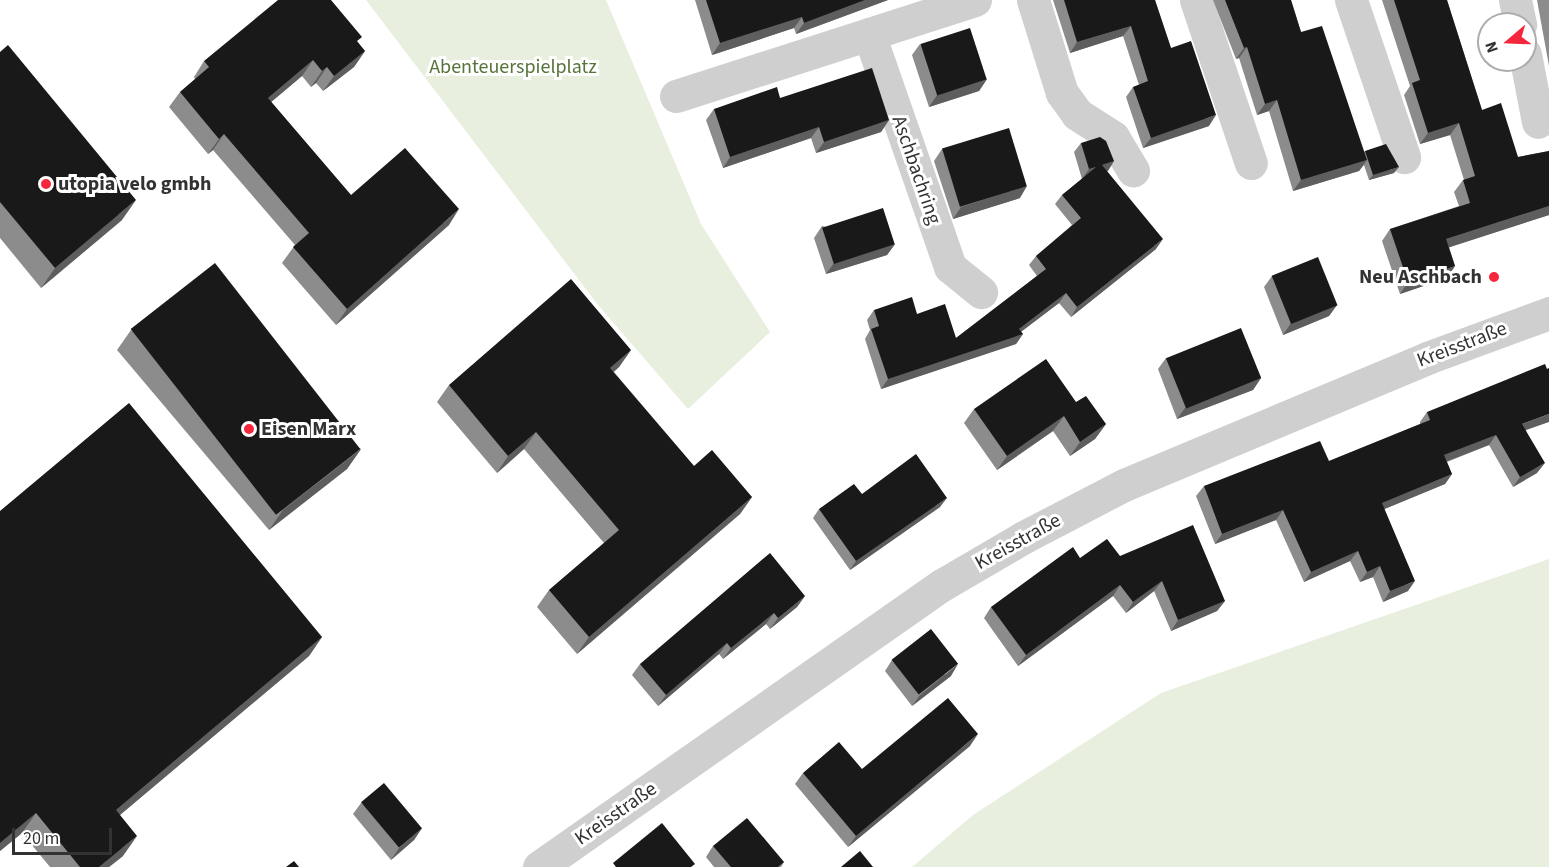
<!DOCTYPE html>
<html>
<head>
<meta charset="utf-8">
<style>
	body { margin:0 }
	#map { position:relative; width:1549px; height:867px; overflow:hidden; background:#fff; font-family:"Source Sans 3",sans-serif }
	div>[style] { position:absolute }
	.green>* { inset:0; background:#e8efdf }
	.minor>* { height:33px; margin:-16.5px; padding:0 16.5px; transform-origin:16.5px; border-radius:16.5px; background:#cfcfcf }
	.wall>* { inset:0; background:#8c8c8c }
	.shaded-wall>* { inset:0; background:#5e5e5e }
	.building>* { inset:0; background:#191919; transform-origin:0 0 }
	.dots>* { width:16px; height:16px; translate:-50% -50%; box-sizing:border-box; border:3px solid #fff; border-radius:50% }
	span { translate:-50% -50%; white-space:nowrap; text-align:center; line-height:1.15; -webkit-text-stroke:6px #fff; paint-order:stroke }
	.park-label { font-size:20px; color:#56733a }
	.street-label { font-size:20px; color:#323232 }
	.poi-label { font-size:20px; color:#323232; font-weight:700 }
	.left { translate:0 -50%; text-align:left }
	.right { translate:-100% -50%; text-align:right }
	.north { position:absolute; left:1477px; top:12px; width:60px; height:60px; box-sizing:border-box; background:#fff; border:2px solid #adadad; border-radius:50%; rotate:251deg; font-size:16px; font-weight:700; line-height:24px; text-align:center; color:#323232 }
	.north::after { content:''; display:block; margin:auto; width:21px; height:27px; background:#f5273c; clip-path:polygon(50% 0,100% 100%,50% 72%,0 100%) }
	.scale { position:absolute; left:12px; top:828px; width:100px; height:27px; box-sizing:border-box; border:3px solid #323232; border-top:0; padding-left:8px; font-size:18px; line-height:21px; white-space:nowrap; color:#323232; -webkit-text-stroke:4px #fff; paint-order:stroke }
</style>
</head>
<body>
<div id="map">
	<div class="green">
		<div style="clip-path:polygon(366px 0,606px 0,701px 224px,770px 332px,688px 409px,598px 305px)"></div>
		<div style="clip-path:polygon(1549px 559px,1549px 867px,912px 867px,973px 815px,1161px 693px)"></div>
	</div>
	<div class="minor">
		<div style="left:1033px;top:0;width:97px;rotate:72.7deg"></div>
		<div style="left:1062px;top:93px;width:26px;rotate:54deg"></div>
		<div style="left:1077px;top:114px;width:43px;rotate:32.6deg"></div>
		<div style="left:1113px;top:137px;width:39px;rotate:59deg"></div>
		<div style="left:1196px;top:0;width:172px;rotate:71.4deg"></div>
		<div style="left:1351px;top:0;width:166px;rotate:71.3deg"></div>
		<div style="left:1515px;top:0;width:25px;rotate:78deg"></div>
		<div style="left:869px;top:34px;width:247px;rotate:70.8deg"></div>
		<div style="left:950px;top:267px;width:40px;rotate:39deg"></div>
		<div style="left:1525px;top:54px;width:69px;rotate:79.2deg"></div>
		<div style="left:676px;top:96px;width:314px;rotate:-17.8deg"></div>
		<div style="left:539px;top:867px;width:492px;rotate:-35deg"></div>
		<div style="left:942px;top:585px;width:95px;rotate:-30.3deg"></div>
		<div style="left:1024px;top:537px;width:113px;rotate:-27.5deg"></div>
		<div style="left:1124px;top:485px;width:329px;rotate:-22.7deg"></div>
		<div style="left:1427px;top:358px;width:130px;rotate:-20.2deg"></div>
	</div>
	<div class="wall">
		<div style="clip-path:polygon(695px 0,888px 0,796px 34px,794px 28px,712px 55px)"></div>
		<div style="clip-path:polygon(1053px 0,1155px 0,1171px 48px,1209px 126px,1143px 148px,1126px 97px,1133px 87px,1139px 85px,1123px 36px,1070px 53px)"></div>
		<div style="clip-path:polygon(1213px 0,1291px 0,1301px 32px,1364px 152px,1365px 151px,1394px 173px,1369px 180px,1364px 165px,1359px 171px,1293px 191px,1269px 111px,1257px 115px,1239px 58px,1236px 59px)"></div>
		<div style="clip-path:polygon(1382px 0,1447px 0,1482px 110px,1518px 157px,1549px 151px,1549px 215px,1449px 247px,1455px 266px,1447px 278px,1400px 294px,1382px 241px,1390px 229px,1459px 206px,1454px 192px,1463px 180px,1464px 180px,1450px 135px,1420px 144px,1404px 95px,1410px 86px)"></div>
		<div style="clip-path:polygon(1537px 0,1549px 0,1549px 66px)"></div>
		<div style="clip-path:polygon(358px 43px,365px 51px,354px 67px,323px 91px,316px 83px,311px 87px,302px 76px,271px 102px,351px 195px,449px 225px,336px 325px,282px 263px,295px 245px,213px 150px,208px 154px,169px 107px,180px 92px,195px 79px,194px 77px,204px 61px)"></div>
		<div style="clip-path:polygon(920px 44px,987px 79px,979px 91px,929px 107px,912px 55px)"></div>
		<div style="clip-path:polygon(0 52px,122px 220px,41px 288px,0 238px)"></div>
		<div style="clip-path:polygon(780px 98px,889px 120px,881px 132px,816px 153px,811px 138px,723px 168px,706px 120px,714px 109px)"></div>
		<div style="clip-path:polygon(1081px 143px,1114px 161px,1107px 171px,1156px 249px,1071px 317px,1059px 303px,1021px 332px,1023px 334px,1016px 344px,881px 389px,865px 339px,870px 330px,867px 320px,874px 310px,917px 314px,956px 338px,1037px 276px,1029px 265px,1036px 256px,1072px 225px,1055px 204px,1062px 195px,1082px 179px,1074px 152px)"></div>
		<div style="clip-path:polygon(942px 149px,1020px 198px,953px 219px,934px 161px)"></div>
		<div style="clip-path:polygon(822px 226px,895px 244px,887px 255px,826px 274px,814px 238px)"></div>
		<div style="clip-path:polygon(1272px 276px,1337px 305px,1329px 316px,1283px 335px,1264px 287px)"></div>
		<div style="clip-path:polygon(131px 330px,361px 449px,347px 469px,269px 530px,117px 350px)"></div>
		<div style="clip-path:polygon(631px 350px,619px 367px,614px 372px,694px 466px,752px 497px,740px 514px,577px 654px,537px 607px,549px 590px,604px 543px,524px 449px,497px 473px,437px 402px,449px 385px)"></div>
		<div style="clip-path:polygon(1166px 358px,1261px 378px,1253px 390px,1177px 419px,1158px 369px)"></div>
		<div style="clip-path:polygon(1076px 402px,1106px 424px,1095px 439px,1070px 456px,1053px 431px,997px 470px,964px 423px,974px 409px)"></div>
		<div style="clip-path:polygon(1427px 412px,1526px 430px,1537px 473px,1513px 487px,1489px 445px,1447px 462px,1452px 474px,1445px 484px,1384px 509px,1408px 591px,1383px 602px,1373px 577px,1360px 582px,1350px 561px,1304px 582px,1276px 520px,1215px 544px,1196px 496px,1204px 486px,1329px 461px,1420px 424px,1420px 422px)"></div>
		<div style="clip-path:polygon(862px 494px,940px 507px,850px 570px,813px 518px,819px 509px)"></div>
		<div style="clip-path:polygon(0 511px,322px 637px,309px 656px,120px 815px,123px 856px,109px 867px,50px 867px,22px 833px,0 851px)"></div>
		<div style="clip-path:polygon(1120px 556px,1225px 601px,1217px 611px,1171px 631px,1154px 591px,1126px 613px,1113px 596px,1018px 666px,984px 618px,991px 607px,1080px 558px)"></div>
		<div style="clip-path:polygon(805px 596px,797px 607px,770px 629px,766px 624px,723px 659px,719px 654px,658px 706px,632px 675px,640px 664px)"></div>
		<div style="clip-path:polygon(892px 660px,951px 676px,912px 706px,885px 671px)"></div>
		<div style="clip-path:polygon(970px 746px,848px 847px,795px 784px,803px 773px,862px 769px)"></div>
		<div style="clip-path:polygon(361px 803px,422px 828px,414px 840px,391px 860px,353px 814px)"></div>
		<div style="clip-path:polygon(713px 846px,784px 862px,781px 867px,714px 867px,706px 857px)"></div>
	</div>
	<div class="shaded-wall">
		<div style="clip-path:polygon(865px 0,888px 0,796px 34px,804px 23px)"></div>
		<div style="clip-path:polygon(802px 17px,794px 28px,712px 55px,720px 43px)"></div>
		<div style="clip-path:polygon(1131px 26px,1123px 36px,1070px 53px,1077px 42px)"></div>
		<div style="clip-path:polygon(1247px 47px,1239px 58px,1236px 59px,1244px 48px)"></div>
		<div style="clip-path:polygon(365px 51px,354px 67px,323px 91px,334px 76px)"></div>
		<div style="clip-path:polygon(313px 60px,302px 76px,257px 114px,268px 98px)"></div>
		<div style="clip-path:polygon(327px 67px,316px 83px,311px 87px,322px 71px)"></div>
		<div style="clip-path:polygon(987px 79px,979px 91px,929px 107px,937px 95px)"></div>
		<div style="clip-path:polygon(1277px 100px,1269px 111px,1257px 115px,1265px 104px)"></div>
		<div style="clip-path:polygon(1216px 115px,1209px 126px,1143px 148px,1151px 138px)"></div>
		<div style="clip-path:polygon(889px 120px,881px 132px,816px 153px,824px 142px)"></div>
		<div style="clip-path:polygon(1459px 123px,1450px 135px,1420px 144px,1428px 133px)"></div>
		<div style="clip-path:polygon(819px 127px,811px 138px,723px 168px,730px 157px)"></div>
		<div style="clip-path:polygon(224px 134px,213px 150px,208px 154px,219px 139px)"></div>
		<div style="clip-path:polygon(1367px 160px,1359px 171px,1293px 191px,1301px 180px)"></div>
		<div style="clip-path:polygon(1114px 161px,1108px 171px,1096px 175px,1102px 165px)"></div>
		<div style="clip-path:polygon(1096px 167px,1082px 179px,1089px 169px)"></div>
		<div style="clip-path:polygon(1399px 167px,1394px 173px,1369px 180px,1373px 175px)"></div>
		<div style="clip-path:polygon(1027px 186px,1020px 198px,953px 219px,961px 207px)"></div>
		<div style="clip-path:polygon(136px 200px,122px 220px,41px 288px,55px 268px)"></div>
		<div style="clip-path:polygon(1549px 206px,1549px 215px,1438px 251px,1446px 239px)"></div>
		<div style="clip-path:polygon(459px 209px,449px 225px,336px 325px,347px 309px)"></div>
		<div style="clip-path:polygon(1163px 239px,1156px 249px,1071px 317px,1077px 307px)"></div>
		<div style="clip-path:polygon(895px 244px,887px 255px,826px 274px,834px 263px)"></div>
		<div style="clip-path:polygon(1455px 266px,1447px 278px,1400px 294px,1408px 282px)"></div>
		<div style="clip-path:polygon(1066px 293px,1059px 303px,1014px 337px,1023px 334px,1016px 344px,881px 389px,888px 379px,1019px 329px)"></div>
		<div style="clip-path:polygon(1337px 305px,1329px 316px,1283px 335px,1291px 323px)"></div>
		<div style="clip-path:polygon(631px 350px,619px 367px,598px 385px,610px 368px)"></div>
		<div style="clip-path:polygon(1261px 378px,1253px 390px,1177px 419px,1185px 408px)"></div>
		<div style="clip-path:polygon(1549px 414px,1549px 422px,1515px 434px,1522px 424px)"></div>
		<div style="clip-path:polygon(1064px 416px,1053px 431px,997px 470px,1007px 456px)"></div>
		<div style="clip-path:polygon(1106px 424px,1095px 439px,1070px 456px,1080px 442px)"></div>
		<div style="clip-path:polygon(536px 432px,524px 449px,497px 473px,508px 456px)"></div>
		<div style="clip-path:polygon(1496px 435px,1489px 445px,1437px 465px,1444px 455px)"></div>
		<div style="clip-path:polygon(361px 449px,347px 469px,269px 530px,283px 510px)"></div>
		<div style="clip-path:polygon(1545px 463px,1537px 473px,1513px 487px,1520px 477px)"></div>
		<div style="clip-path:polygon(1452px 474px,1445px 484px,1375px 513px,1382px 503px)"></div>
		<div style="clip-path:polygon(752px 497px,740px 514px,577px 654px,589px 637px)"></div>
		<div style="clip-path:polygon(947px 498px,940px 507px,850px 570px,856px 561px)"></div>
		<div style="clip-path:polygon(1283px 510px,1276px 520px,1215px 544px,1222px 534px)"></div>
		<div style="clip-path:polygon(1358px 551px,1350px 561px,1304px 582px,1311px 572px)"></div>
		<div style="clip-path:polygon(1380px 566px,1373px 577px,1360px 582px,1367px 572px)"></div>
		<div style="clip-path:polygon(1162px 581px,1154px 591px,1126px 613px,1133px 602px)"></div>
		<div style="clip-path:polygon(1415px 581px,1408px 591px,1383px 602px,1390px 591px)"></div>
		<div style="clip-path:polygon(1120px 585px,1113px 596px,1018px 666px,1026px 655px)"></div>
		<div style="clip-path:polygon(805px 596px,797px 607px,770px 629px,778px 618px)"></div>
		<div style="clip-path:polygon(1225px 601px,1217px 611px,1171px 631px,1178px 620px)"></div>
		<div style="clip-path:polygon(774px 613px,766px 624px,723px 659px,731px 648px)"></div>
		<div style="clip-path:polygon(322px 637px,309px 656px,102px 830px,116px 810px)"></div>
		<div style="clip-path:polygon(727px 643px,719px 654px,658px 706px,666px 695px)"></div>
		<div style="clip-path:polygon(958px 664px,951px 676px,912px 706px,920px 695px)"></div>
		<div style="clip-path:polygon(978px 734px,970px 746px,848px 847px,856px 836px)"></div>
		<div style="clip-path:polygon(36px 813px,22px 833px,0 851px,0 843px)"></div>
		<div style="clip-path:polygon(422px 828px,414px 840px,391px 860px,399px 848px)"></div>
		<div style="clip-path:polygon(137px 836px,123px 856px,109px 867px,99px 867px)"></div>
	</div>
	<div class="building">
		<div style="clip-path:polygon(278px 0,331px 0,362px 37px,357px 41px,365px 51px,334px 76px,327px 67px,322px 71px,313px 60px,268px 98px,351px 195px,405px 148px,459px 209px,347px 309px,293px 247px,309px 233px,224px 134px,219px 139px,180px 92px,209px 67px,204px 61px)"></div>
		<div style="clip-path:polygon(706px 0,865px 0,804px 23px,802px 17px,720px 43px)"></div>
		<div style="clip-path:polygon(1064px 0,1155px 0,1171px 48px,1191px 41px,1216px 115px,1151px 138px,1133px 87px,1148px 81px,1131px 26px,1077px 42px)"></div>
		<div style="clip-path:polygon(1225px 0,1291px 0,1301px 32px,1322px 26px,1367px 160px,1301px 180px,1277px 100px,1265px 104px,1247px 47px,1244px 48px)"></div>
		<div style="clip-path:polygon(1394px 0,1447px 0,1482px 110px,1501px 103px,1518px 157px,1549px 151px,1549px 206px,1446px 239px,1455px 266px,1408px 282px,1390px 229px,1470px 203px,1463px 180px,1475px 176px,1459px 123px,1428px 133px,1412px 83px,1420px 80px)"></div>
		<div style="left:970px;top:28px;width:54px;height:52px;rotate:72deg"></div>
		<div style="clip-path:polygon(8px 45px,136px 200px,55px 268px,0 202px,0 52px)"></div>
		<div style="clip-path:polygon(872px 68px,889px 120px,824px 142px,819px 127px,730px 157px,714px 109px,777px 87px,780px 98px)"></div>
		<div style="left:1009px;top:128px;width:61px;height:70px;rotate:73deg"></div>
		<div style="clip-path:polygon(1100px 137px,1106px 141px,1114px 161px,1102px 165px,1163px 239px,1077px 307px,1066px 293px,1019px 329px,1023px 334px,888px 379px,871px 329px,879px 326px,874px 310px,912px 297px,917px 314px,945px 304px,956px 338px,1046px 269px,1036px 256px,1081px 218px,1062px 195px,1096px 167px,1089px 169px,1081px 143px)"></div>
		<div style="clip-path:polygon(1386px 144px,1399px 167px,1373px 175px,1365px 151px)"></div>
		<div style="left:883px;top:208px;width:38px;height:64px;rotate:72deg"></div>
		<div style="left:1318px;top:257px;width:52px;height:50px;rotate:68deg"></div>
		<div style="left:215px;top:263px;width:236px;height:107px;rotate:52deg"></div>
		<div style="clip-path:polygon(571px 279px,631px 350px,610px 368px,694px 466px,712px 450px,752px 497px,589px 637px,549px 590px,619px 530px,536px 432px,508px 456px,449px 385px)"></div>
		<div style="left:1241px;top:328px;width:54px;height:81px;rotate:68deg"></div>
		<div style="clip-path:polygon(1046px 359px,1076px 402px,1086px 396px,1106px 424px,1080px 442px,1064px 416px,1007px 456px,974px 409px)"></div>
		<div style="clip-path:polygon(1545px 364px,1547px 369px,1549px 368px,1549px 414px,1522px 424px,1545px 463px,1520px 477px,1496px 435px,1444px 455px,1452px 474px,1382px 503px,1415px 581px,1390px 591px,1380px 566px,1367px 572px,1358px 551px,1311px 572px,1283px 510px,1222px 534px,1204px 486px,1320px 441px,1329px 461px,1430px 420px,1427px 412px)"></div>
		<div style="clip-path:polygon(129px 403px,322px 637px,116px 810px,137px 836px,99px 867px,80px 867px,36px 813px,0 843px,0 511px)"></div>
		<div style="clip-path:polygon(916px 454px,947px 498px,856px 561px,819px 509px,854px 484px,862px 494px)"></div>
		<div style="clip-path:polygon(1193px 525px,1225px 601px,1178px 620px,1162px 581px,1133px 602px,1120px 585px,1026px 655px,991px 607px,1073px 547px,1080px 558px,1107px 539px,1120px 556px)"></div>
		<div style="clip-path:polygon(770px 553px,805px 596px,778px 618px,774px 613px,731px 648px,727px 643px,666px 695px,640px 664px)"></div>
		<div style="left:931px;top:629px;width:44px;height:50px;rotate:52deg"></div>
		<div style="clip-path:polygon(948px 698px,978px 734px,856px 836px,803px 773px,839px 742px,862px 769px)"></div>
		<div style="left:384px;top:783px;width:59px;height:30px;rotate:50deg"></div>
		<div style="clip-path:polygon(747px 818px,784px 862px,778px 867px,731px 867px,713px 846px)"></div>
		<div style="clip-path:polygon(662px 823px,695px 864px,691px 867px,616px 867px,613px 863px)"></div>
		<div style="clip-path:polygon(860px 851px,873px 867px,841px 867px)"></div>
		<div style="clip-path:polygon(294px 861px,299px 867px,286px 867px)"></div>
	</div>
	<div class="dots">
		<div style="left:46px;top:184px;background:#f5273c"></div>
		<div style="left:1494px;top:277px;background:#f5273c"></div>
		<div style="left:249px;top:429px;background:#f5273c"></div>
	</div>
	<div class="park-label">
		<span style="left:513px;top:67px">Abenteuerspielplatz</span>
	</div>
	<div class="street-label">
		<span style="left:916px;top:170px;rotate:71deg">Aschbachring</span>
		<span style="left:1462px;top:345px;rotate:-21deg">Kreisstraße</span>
		<span style="left:1018px;top:542px;rotate:-29deg">Kreisstraße</span>
		<span style="left:616px;top:814px;rotate:-35deg">Kreisstraße</span>
	</div>
	<div class="poi-label">
		<span class="left" style="left:58px;top:184px">utopia velo gmbh</span>
		<span class="right" style="left:1482px;top:277px">Neu Aschbach</span>
		<span class="left" style="left:261px;top:429px">Eisen Marx</span>
	</div>
	<div class="north">N</div>
	<div class="scale">20 m</div>
</div>
</body>
</html>
